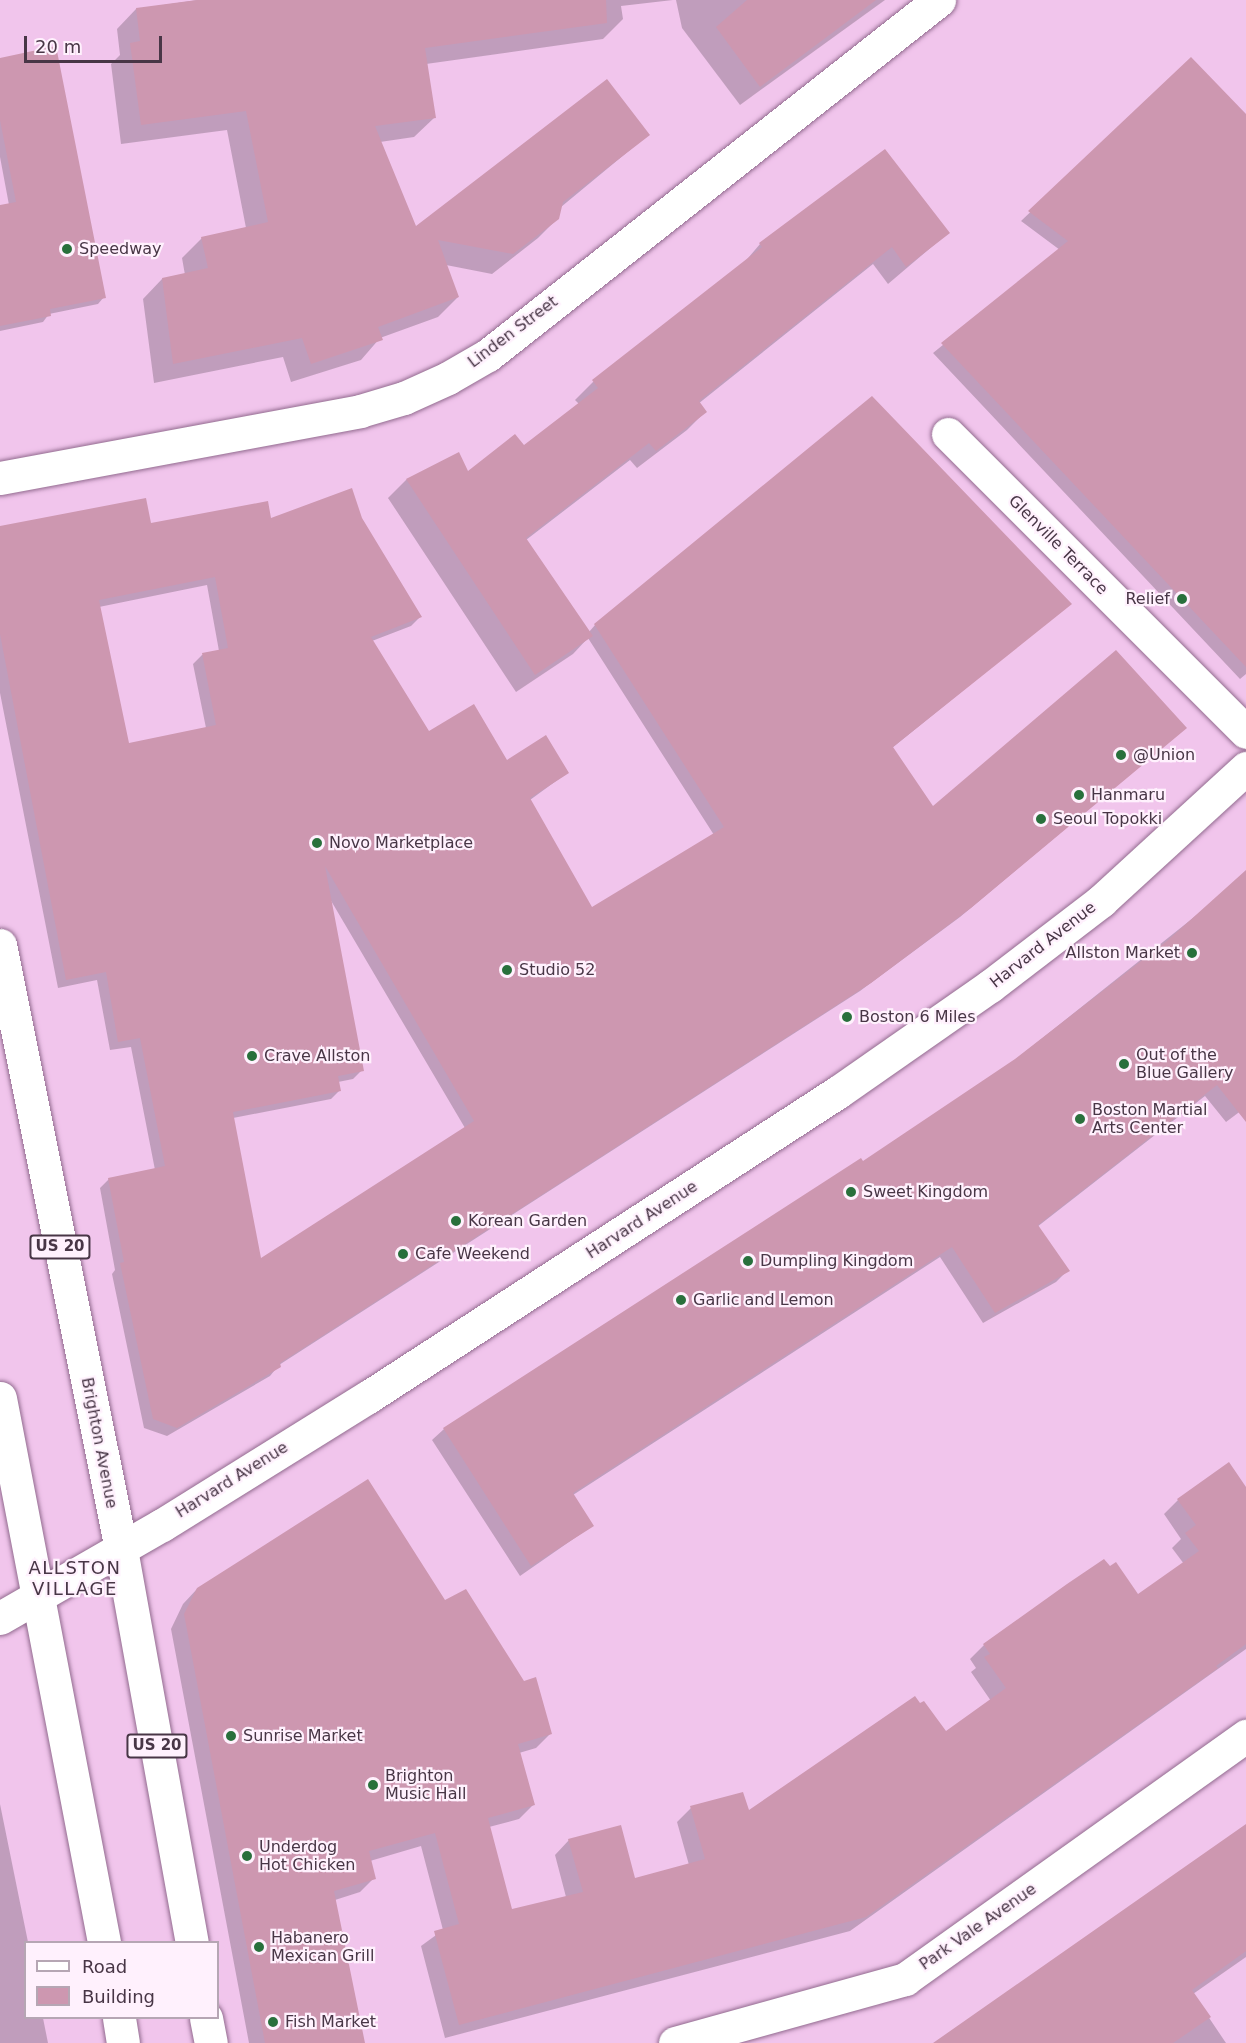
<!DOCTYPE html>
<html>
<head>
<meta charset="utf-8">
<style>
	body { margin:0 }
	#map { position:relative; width:1246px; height:2043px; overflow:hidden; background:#f1c5ec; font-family:"DejaVu Sans",sans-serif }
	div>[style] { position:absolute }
	.shadow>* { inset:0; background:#0003 }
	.building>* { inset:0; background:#cd97b0 }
	.roads { filter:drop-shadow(0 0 2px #926b8f) drop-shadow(0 0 2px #926b8f) }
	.street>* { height:33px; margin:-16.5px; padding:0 16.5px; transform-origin:16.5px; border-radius:16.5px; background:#fff }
	.secondary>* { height:33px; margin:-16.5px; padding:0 16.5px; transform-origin:16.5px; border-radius:16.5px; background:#fff }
	.primary>* { height:33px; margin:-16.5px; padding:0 16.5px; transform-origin:16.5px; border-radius:16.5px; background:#fff }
	.dots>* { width:16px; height:16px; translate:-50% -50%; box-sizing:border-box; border:3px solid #fff1fd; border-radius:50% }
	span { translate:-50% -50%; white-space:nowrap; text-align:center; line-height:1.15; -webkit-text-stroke:4.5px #fff1fd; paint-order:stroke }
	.shield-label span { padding:2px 4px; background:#fff1fd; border:2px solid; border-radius:4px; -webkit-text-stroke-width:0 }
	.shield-label { font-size:15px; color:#483646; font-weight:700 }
	.poi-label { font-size:16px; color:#483646 }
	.left { translate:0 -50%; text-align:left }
	.right { translate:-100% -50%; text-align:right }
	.street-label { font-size:16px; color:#483646 }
	.neighbourhood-label { font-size:18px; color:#483646; letter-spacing:1.5px }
	.legend { position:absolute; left:24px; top:1941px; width:195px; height:78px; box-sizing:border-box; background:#fff1fd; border:2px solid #b6a6b4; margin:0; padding:8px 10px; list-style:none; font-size:18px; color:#483646 }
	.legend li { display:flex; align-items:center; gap:12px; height:30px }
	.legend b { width:30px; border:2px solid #b6a6b4 }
	.scale { position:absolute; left:24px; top:36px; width:138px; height:27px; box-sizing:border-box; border:3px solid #483646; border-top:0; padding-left:8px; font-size:18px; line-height:21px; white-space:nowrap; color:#483646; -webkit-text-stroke:4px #fff1fd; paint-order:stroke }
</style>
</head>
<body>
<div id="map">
	<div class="shadow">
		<div style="clip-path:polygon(198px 0,673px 0,621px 6px,623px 19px,603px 39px,426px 64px,434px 118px,414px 137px,380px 142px,415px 228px,648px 135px,561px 207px,558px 218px,538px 238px,492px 274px,446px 265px,458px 297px,438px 317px,380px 338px,361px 360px,291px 382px,283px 357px,154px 383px,143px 299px,162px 279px,185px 275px,182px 258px,202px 238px,246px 228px,227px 130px,121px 144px,111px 64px,120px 55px,117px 29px,136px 9px)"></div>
		<div style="clip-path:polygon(676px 0,885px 0,740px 105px,682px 28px)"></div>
		<div style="clip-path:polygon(0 59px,104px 297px,98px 304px,49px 314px,43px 322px,0 331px,0 207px,9px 205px,0 157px)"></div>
		<div style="clip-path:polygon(1191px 59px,1246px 116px,1246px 674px,1240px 679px,933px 353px,1060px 250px,1021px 221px)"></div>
		<div style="clip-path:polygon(evenodd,948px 233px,888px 284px,873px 264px,698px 404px,705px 412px,687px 430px,637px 468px,630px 460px,526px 540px,589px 632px,595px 625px,1070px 604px,892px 748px,932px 808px,1176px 736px,960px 917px,860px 991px,279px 1365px,270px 1376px,167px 1436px,144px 1428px,112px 1274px,115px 1270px,100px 1188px,109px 1179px,155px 1170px,131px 1047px,110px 1050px,97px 980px,58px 988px,0 693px,0 528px,361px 519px,420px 617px,411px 626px,372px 641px,429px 733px,506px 762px,567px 773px,530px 800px,591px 909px,714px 835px,588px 638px,573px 654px,516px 692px,388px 498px,406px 480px,458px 454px,468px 473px,524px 447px,579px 404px,575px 400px,593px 382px,743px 264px,760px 244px,948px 233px,207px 585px,219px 651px,202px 655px,193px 664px,206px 728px,128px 745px,99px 607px,207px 585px,948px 233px,330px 899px,465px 1128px,260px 1260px,233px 1118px,331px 1099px,340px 1090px,338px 1082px,353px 1079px,362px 1070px,330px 899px)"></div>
		<div style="clip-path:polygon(1203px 910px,1246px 967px,1246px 1107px,1226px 1122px,1205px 1096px,1037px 1227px,1068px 1270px,1056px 1282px,983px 1323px,940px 1257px,573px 1495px,592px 1526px,520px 1576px,432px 1440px,444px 1429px,863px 1163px,1015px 1060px)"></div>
		<div style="clip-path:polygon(1246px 1489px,1246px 1649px,850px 1931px,445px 2038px,421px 1946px,443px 1930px,421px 1846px,370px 1861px,374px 1878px,360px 1892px,335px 1900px,363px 2043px,249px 2043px,171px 1629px,183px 1604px,197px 1589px,444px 1602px,550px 1734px,536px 1748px,519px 1753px,533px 1805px,519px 1819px,489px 1827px,511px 1911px,566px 1897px,555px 1855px,569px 1840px,634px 1879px,689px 1865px,677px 1822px,691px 1808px,748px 1813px,945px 1733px,991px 1701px,971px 1672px,976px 1668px,970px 1659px,984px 1645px,1138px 1596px,1184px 1564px,1172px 1548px,1181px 1539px,1164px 1514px,1178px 1500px)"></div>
		<div style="clip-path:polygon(0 1804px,28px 1942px,26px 2018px,43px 2018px,48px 2043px,0 2043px)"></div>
		<div style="clip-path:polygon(1246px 1826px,1246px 1957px,1193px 1994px,1226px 2043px,935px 2043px)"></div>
	</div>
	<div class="building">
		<div style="clip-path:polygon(197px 0,606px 0,607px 23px,425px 48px,436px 118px,375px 126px,416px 226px,607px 79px,650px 135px,563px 202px,559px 219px,513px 254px,438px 240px,459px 297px,378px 327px,383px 340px,311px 364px,302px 338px,173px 364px,162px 278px,208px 268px,201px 237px,268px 222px,246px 111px,141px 125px,130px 43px,140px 41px,136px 8px)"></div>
		<div style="clip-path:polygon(747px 0,876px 0,760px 87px,716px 27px)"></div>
		<div style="clip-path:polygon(56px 46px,106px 298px,50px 309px,51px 316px,0 326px,0 205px,16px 202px,0 120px,0 58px)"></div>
		<div style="clip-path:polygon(1191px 57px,1246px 114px,1246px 667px,941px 343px,1068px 241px,1028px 211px)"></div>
		<div style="clip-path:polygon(885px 149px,950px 233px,906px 267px,892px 247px,699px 401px,707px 412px,656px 451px,649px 443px,526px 538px,593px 636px,535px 675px,406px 479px,459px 452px,468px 471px,515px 434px,524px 445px,598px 388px,592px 380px,762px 247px,759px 243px)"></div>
		<div style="clip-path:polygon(evenodd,872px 396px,1072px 604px,893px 747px,933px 806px,1116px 650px,1187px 728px,971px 908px,871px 983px,280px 1363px,281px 1367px,177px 1428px,153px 1419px,120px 1263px,124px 1262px,108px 1178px,165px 1166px,140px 1038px,118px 1042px,106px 972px,66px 980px,0 634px,0 526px,146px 498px,151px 523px,268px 501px,271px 518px,352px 488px,362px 518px,422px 617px,371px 637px,429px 731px,474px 704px,507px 760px,546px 735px,569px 773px,530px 798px,592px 907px,724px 827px,594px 624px,872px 396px,215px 577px,228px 648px,202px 653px,216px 725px,129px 743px,99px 600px,215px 577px,872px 396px,325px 866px,474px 1121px,261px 1258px,233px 1112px,341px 1091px,338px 1076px,364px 1071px,325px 866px)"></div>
		<div style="clip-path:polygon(1246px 870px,1246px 1122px,1217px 1085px,1038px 1225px,1070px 1271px,995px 1313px,952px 1247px,573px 1493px,594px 1526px,531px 1566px,443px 1428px,861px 1158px,863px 1161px,1015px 1059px,1167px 941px)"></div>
		<div style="clip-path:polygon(1229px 1462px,1246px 1487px,1246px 1644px,1216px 1666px,1218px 1668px,866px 1917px,459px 2025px,434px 1931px,459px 1924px,435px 1833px,369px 1851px,376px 1879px,334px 1891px,365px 2043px,265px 2043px,184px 1614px,197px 1588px,368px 1479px,445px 1600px,466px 1589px,524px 1681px,536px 1677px,552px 1734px,518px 1744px,535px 1805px,488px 1818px,512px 1909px,583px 1892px,568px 1839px,621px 1825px,635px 1878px,705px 1859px,690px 1806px,743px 1792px,749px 1810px,915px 1696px,920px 1703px,924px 1701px,946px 1731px,1006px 1688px,984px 1657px,990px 1654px,983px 1644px,1067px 1584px,1104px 1559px,1110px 1566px,1116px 1562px,1138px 1594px,1199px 1551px,1185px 1533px,1196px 1525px,1177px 1499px)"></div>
		<div style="clip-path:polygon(1246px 1824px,1246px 1951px,1192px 1990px,1211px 2017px,1173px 2043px,933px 2043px)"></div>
	</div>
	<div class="roads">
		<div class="street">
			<div style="left:948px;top:434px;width:421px;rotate:45deg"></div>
			<div style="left:675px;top:2043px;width:239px;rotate:-15.5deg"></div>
			<div style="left:905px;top:1979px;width:419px;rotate:-35.5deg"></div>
		</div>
		<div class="secondary">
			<div style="left:0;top:478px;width:366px;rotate:-10.5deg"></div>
			<div style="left:360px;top:411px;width:46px;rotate:-16.5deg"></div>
			<div style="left:404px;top:398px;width:48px;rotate:-24.4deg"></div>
			<div style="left:448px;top:378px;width:46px;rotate:-29.9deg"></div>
			<div style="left:488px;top:355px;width:574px;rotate:-38.21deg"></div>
		</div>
		<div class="primary">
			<div style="left:0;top:945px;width:616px;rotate:78.67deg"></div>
			<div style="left:121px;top:1549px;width:399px;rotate:79.8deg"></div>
			<div style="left:0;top:1398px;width:554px;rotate:79.18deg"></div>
			<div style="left:0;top:1618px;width:187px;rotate:-29.9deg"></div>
			<div style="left:162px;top:1525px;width:243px;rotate:-31.9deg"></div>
			<div style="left:368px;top:1397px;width:560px;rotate:-32.98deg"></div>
			<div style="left:838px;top:1092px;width:185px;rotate:-34.9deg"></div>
			<div style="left:990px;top:986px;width:140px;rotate:-37.4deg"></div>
			<div style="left:1101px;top:901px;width:197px;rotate:-42.5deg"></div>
			<div style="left:119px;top:2018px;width:25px;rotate:81deg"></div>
			<div style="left:206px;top:2018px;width:25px;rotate:79deg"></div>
		</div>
	</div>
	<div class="dots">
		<div style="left:67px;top:249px;background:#29703c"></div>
		<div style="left:1182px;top:599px;background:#29703c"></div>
		<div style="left:1121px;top:755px;background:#29703c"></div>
		<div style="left:1079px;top:795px;background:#29703c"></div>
		<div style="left:1041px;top:819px;background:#29703c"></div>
		<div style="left:317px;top:843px;background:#29703c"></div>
		<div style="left:1192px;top:953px;background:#29703c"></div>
		<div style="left:507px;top:970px;background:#29703c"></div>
		<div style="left:847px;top:1017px;background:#29703c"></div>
		<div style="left:252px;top:1056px;background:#29703c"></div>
		<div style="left:1124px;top:1064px;background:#29703c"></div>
		<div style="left:1080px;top:1119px;background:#29703c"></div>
		<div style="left:851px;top:1192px;background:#29703c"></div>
		<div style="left:456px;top:1221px;background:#29703c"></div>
		<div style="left:403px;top:1254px;background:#29703c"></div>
		<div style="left:748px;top:1261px;background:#29703c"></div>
		<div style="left:681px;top:1300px;background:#29703c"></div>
		<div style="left:231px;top:1736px;background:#29703c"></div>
		<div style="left:373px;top:1785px;background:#29703c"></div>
		<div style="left:247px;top:1856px;background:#29703c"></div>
		<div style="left:259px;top:1947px;background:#29703c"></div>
		<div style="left:273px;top:2022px;background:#29703c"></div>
	</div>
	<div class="shield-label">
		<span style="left:60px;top:1247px">US 20</span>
		<span style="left:157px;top:1746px">US 20</span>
	</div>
	<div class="poi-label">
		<span class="left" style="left:79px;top:249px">Speedway</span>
		<span class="right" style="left:1170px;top:599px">Relief</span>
		<span class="left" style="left:1133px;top:755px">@Union</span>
		<span class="left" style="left:1091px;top:795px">Hanmaru</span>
		<span class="left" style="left:1053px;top:819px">Seoul Topokki</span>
		<span class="left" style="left:329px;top:843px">Novo Marketplace</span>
		<span class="right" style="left:1180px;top:953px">Allston Market</span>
		<span class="left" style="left:519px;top:970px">Studio 52</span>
		<span class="left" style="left:859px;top:1017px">Boston 6 Miles</span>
		<span class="left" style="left:1136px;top:1064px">Out of the<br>Blue Gallery</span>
		<span class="left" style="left:264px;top:1056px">Crave Allston</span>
		<span class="left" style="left:1092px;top:1119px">Boston Martial<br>Arts Center</span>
		<span class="left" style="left:863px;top:1192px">Sweet Kingdom</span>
		<span class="left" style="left:468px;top:1221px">Korean Garden</span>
		<span class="left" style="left:415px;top:1254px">Cafe Weekend</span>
		<span class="left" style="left:760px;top:1261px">Dumpling Kingdom</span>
		<span class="left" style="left:693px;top:1300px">Garlic and Lemon</span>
		<span class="left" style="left:243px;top:1736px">Sunrise Market</span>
		<span class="left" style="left:385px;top:1785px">Brighton<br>Music Hall</span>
		<span class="left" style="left:259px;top:1856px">Underdog<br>Hot Chicken</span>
		<span class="left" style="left:271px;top:1947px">Habanero<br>Mexican Grill</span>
		<span class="left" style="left:285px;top:2022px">Fish Market</span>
	</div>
	<div class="street-label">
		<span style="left:513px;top:332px;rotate:-37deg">Linden Street</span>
		<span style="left:1058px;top:545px;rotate:45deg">Glenville Terrace</span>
		<span style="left:1043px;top:945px;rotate:-38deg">Harvard Avenue</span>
		<span style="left:642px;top:1220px;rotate:-33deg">Harvard Avenue</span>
		<span style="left:99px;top:1443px;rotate:79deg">Brighton Avenue</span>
		<span style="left:232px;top:1480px;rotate:-32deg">Harvard Avenue</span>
		<span style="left:978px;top:1927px;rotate:-35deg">Park Vale Avenue</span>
	</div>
	<div class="neighbourhood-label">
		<span style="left:75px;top:1579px">ALLSTON<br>VILLAGE</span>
	</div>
	<ul class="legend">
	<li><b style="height:8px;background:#fff"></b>Road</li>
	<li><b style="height:16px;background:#cd97b0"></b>Building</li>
	</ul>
	<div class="scale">20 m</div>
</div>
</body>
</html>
